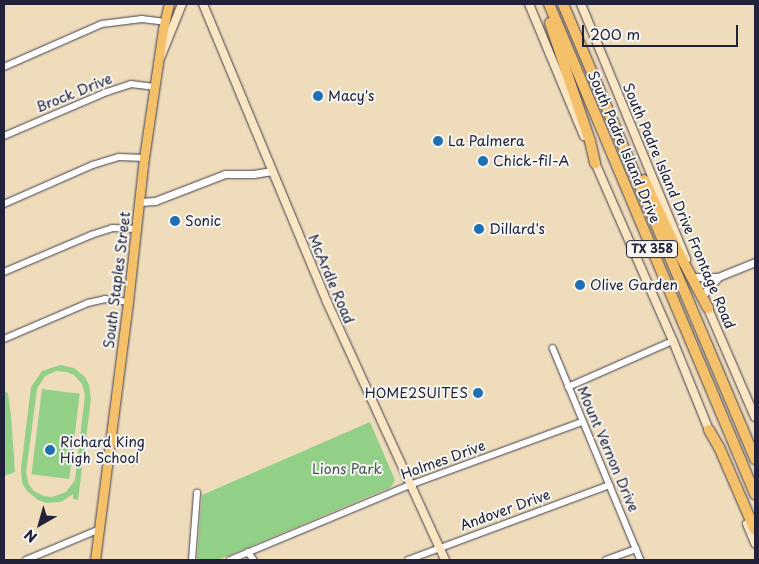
<!DOCTYPE html>
<style>
body{margin:0}
#map{position:relative;width:759px;height:564px;overflow:hidden;background:#efdcbb;font-family:"Playpen Sans",sans-serif}
div>[style]{position:absolute}
.green>*{inset:0;background:#91d086;transform-origin:0 0}
.roads{filter:drop-shadow(0 0 1px #413e4e) drop-shadow(0 0 1px #413e4e)}
.minor>*{height:5.5px;margin:-2.75px;padding:0 2.75px;transform-origin:2.75px;border-radius:2.75px;background:#fff}
.tertiary>*{height:7px;margin:-3.5px;padding:0 3.5px;transform-origin:3.5px;border-radius:3.5px;background:#fff}
.secondary>*{height:8px;margin:-4px;padding:0 4px;transform-origin:4px;border-radius:4px;background:#fbe6c3}
.primary>*{height:9px;margin:-4.5px;padding:0 4.5px;transform-origin:4.5px;border-radius:4.5px;background:#f4c16a}
.motorway>*{height:10px;margin:-5px;padding:0 5px;transform-origin:5px;border-radius:5px;background:#f4c16a}
.dots>*{width:14px;height:14px;translate:-50% -50%;box-sizing:border-box;border:2px solid #f6f6f2;border-radius:50%}
span{translate:-50% -50%;white-space:nowrap;text-align:center;line-height:1.15;-webkit-text-stroke:4px #f6f6f2;paint-order:stroke}
.shield-label span{padding:1px 4px;background:#f6f6f2;border:1px solid;border-radius:4px;-webkit-text-stroke-width:0}
.shield-label{font-size:12px;color:#22223b;font-weight:700}
.street-label{font-size:14px;color:#22223b}
.poi-label{font-size:14px;color:#22223b}
.left{translate:0 -50%;text-align:left}
.right{translate:-100% -50%;text-align:right}
.park-label{font-size:14px;color:#435652}
.frame{position:absolute;inset:0;border:5px solid #22223b;pointer-events:none}
.north{position:absolute;left:15px;top:499px;width:50px;height:50px;-webkit-text-stroke:4px #f6f6f2;paint-order:stroke;rotate:218deg;font-size:14px;font-weight:700;line-height:20px;text-align:center;color:#22223b}
.north::after{content:'';display:block;margin:auto;width:18px;height:22px;background:#22223b;clip-path:polygon(50% 0,100% 100%,50% 72%,0 100%)}
.scale{position:absolute;left:582px;top:25px;width:156px;height:22px;box-sizing:border-box;border:2px solid #22223b;border-top:0;padding-left:6px;font-size:15px;line-height:18px;white-space:nowrap;color:#22223b;-webkit-text-stroke:4px #f6f6f2;paint-order:stroke}
</style>
<div id="map">
<div class="green">
<i style="clip-path:polygon(evenodd,60px 365px,74px 368px,85px 377px,89px 385px,91px 399px,78px 500px,73px 499px,73px 494px,61px 502px,47px 503px,38px 500px,27px 491px,22px 483px,21px 469px,31px 387px,42px 371px,60px 365px,56px 371px,67px 372px,74px 375px,82px 384px,85px 395px,75px 480px,66px 492px,52px 497px,44px 496px,34px 491px,29px 485px,26px 473px,37px 389px,45px 376px,56px 371px)"></i>
<i style="left:42px;top:389px;width:38px;height:86px;rotate:7deg"></i>
<i style="clip-path:polygon(4px 391px,8px 393px,11px 416px,15px 472px,4px 476px)"></i>
<i style="clip-path:polygon(370px 422px,395px 480px,391px 487px,218px 560px,197px 559px,202px 495px)"></i>
</div>
<div class="roads">
<div class="minor">
<i style="left:4px;top:67px;width:107px;rotate:-23.7deg"></i>
<i style="left:102px;top:24px;width:40px;rotate:-7.1deg"></i>
<i style="left:142px;top:19px;width:23px;rotate:7deg"></i>
<i style="left:4px;top:136px;width:112px;rotate:-23.1deg"></i>
<i style="left:107px;top:92px;width:25px;rotate:-18deg"></i>
<i style="left:131px;top:84px;width:25px;rotate:7deg"></i>
<i style="left:4px;top:204px;width:97px;rotate:-23.7deg"></i>
<i style="left:93px;top:165px;width:27px;rotate:-17deg"></i>
<i style="left:119px;top:157px;width:25px;rotate:2deg"></i>
<i style="left:4px;top:272px;width:95px;rotate:-23deg"></i>
<i style="left:91px;top:235px;width:22px;rotate:-18deg"></i>
<i style="left:112px;top:228px;width:25px;rotate:2deg"></i>
<i style="left:4px;top:339px;width:91px;rotate:-23.2deg"></i>
<i style="left:88px;top:303px;width:17px;rotate:-13deg"></i>
<i style="left:105px;top:299px;width:23px;rotate:7deg"></i>
<i style="left:553px;top:348px;width:230px;rotate:67.5deg"></i>
<i style="left:568px;top:387px;width:115px;rotate:-23.7deg"></i>
<i style="left:248px;top:552px;width:10px;rotate:53deg"></i>
<i style="left:26px;top:560px;width:80px;rotate:-22.7deg"></i>
<i style="left:192px;top:560px;width:67px;rotate:-85.7deg"></i>
<i style="left:230px;top:560px;width:195px;rotate:-22.6deg"></i>
<i style="left:410px;top:485px;width:183px;rotate:-20.1deg"></i>
<i style="left:408px;top:560px;width:215px;rotate:-20.4deg"></i>
<i style="left:606px;top:560px;width:32px;rotate:-20deg"></i>
</div>
<div class="tertiary">
<i style="left:140px;top:202px;width:15px;rotate:-4deg"></i>
<i style="left:155px;top:201px;width:75px;rotate:-21.1deg"></i>
<i style="left:225px;top:174px;width:28px"></i>
<i style="left:253px;top:174px;width:18px;rotate:-9deg"></i>
<i style="left:694px;top:277px;width:24px"></i>
<i style="left:718px;top:277px;width:40px;rotate:-22deg"></i>
<i style="left:703px;top:295px;width:23px;rotate:-50deg"></i>
</div>
<div class="secondary">
<i style="left:203px;top:4px;width:323px;rotate:67.4deg"></i>
<i style="left:327px;top:302px;width:284px;rotate:65.4deg"></i>
<i style="left:529px;top:4px;width:143px;rotate:67.4deg"></i>
<i style="left:581px;top:4px;width:276px;rotate:67.6deg"></i>
<i style="left:161px;top:56px;width:56px;rotate:-68deg"></i>
<i style="left:593px;top:158px;width:200px;rotate:66.4deg"></i>
<i style="left:673px;top:341px;width:101px;rotate:68deg"></i>
<i style="left:706px;top:304px;width:123px;rotate:66.6deg"></i>
<i style="left:747px;top:524px;width:21px;rotate:67deg"></i>
</div>
<div class="primary">
<i style="left:95px;top:560px;width:260px;rotate:-82.7deg"></i>
<i style="left:128px;top:302px;width:145px;rotate:-83.7deg"></i>
<i style="left:144px;top:158px;width:130px;rotate:-81.6deg"></i>
<i style="left:163px;top:29px;width:26px;rotate:-77deg"></i>
</div>
<div class="motorway">
<i style="left:549px;top:4px;width:532px;rotate:67.2deg"></i>
<i style="left:563px;top:4px;width:494px;rotate:67.1deg"></i>
<i style="left:550px;top:23px;width:125px;rotate:71.3deg"></i>
<i style="left:590px;top:141px;width:23px;rotate:77deg"></i>
<i style="left:644px;top:180px;width:75px;rotate:64.8deg"></i>
<i style="left:676px;top:248px;width:68px;rotate:61.9deg"></i>
<i style="left:709px;top:430px;width:20px;rotate:60deg"></i>
<i style="left:719px;top:447px;width:90px;rotate:66.6deg"></i>
</div>
</div>
<div class="dots">
<i style="left:318px;top:96px;background:#1f6fb2"></i>
<i style="left:438px;top:141px;background:#1f6fb2"></i>
<i style="left:483px;top:161px;background:#1f6fb2"></i>
<i style="left:175px;top:221px;background:#1f6fb2"></i>
<i style="left:479px;top:229px;background:#1f6fb2"></i>
<i style="left:580px;top:285px;background:#1f6fb2"></i>
<i style="left:478px;top:393px;background:#1f6fb2"></i>
<i style="left:50px;top:450px;background:#1f6fb2"></i>
</div>
<div class="shield-label">
<span style="left:652px;top:249px">TX 358</span>
</div>
<div class="street-label">
<span style="left:74px;top:93px;rotate:-22deg">Brock Drive</span>
<span style="left:624px;top:147px;rotate:67deg">South Padre Island Drive</span>
<span style="left:679px;top:206px;rotate:67deg">South Padre Island Drive Frontage Road</span>
<span style="left:331px;top:279px;rotate:67deg">McArdle Road</span>
<span style="left:117px;top:280px;rotate:-83deg">South Staples Street</span>
<span style="left:608px;top:449px;rotate:67deg">Mount Vernon Drive</span>
<span style="left:443px;top:460px;rotate:-20deg">Holmes Drive</span>
<span style="left:505px;top:510px;rotate:-20deg">Andover Drive</span>
</div>
<div class="poi-label">
<span class="left" style="left:328px;top:96px">Macy's</span>
<span class="left" style="left:448px;top:141px">La Palmera</span>
<span class="left" style="left:493px;top:161px">Chick-fil-A</span>
<span class="left" style="left:185px;top:221px">Sonic</span>
<span class="left" style="left:489px;top:229px">Dillard's</span>
<span class="left" style="left:590px;top:285px">Olive Garden</span>
<span class="right" style="left:468px;top:393px">HOME2SUITES</span>
<span class="left" style="left:60px;top:450px">Richard King<br>High School</span>
</div>
<div class="park-label">
<span style="left:347px;top:469px">Lions Park</span>
</div>
<div class="frame"></div>
<div class="north">N</div>
<div class="scale">200 m</div>
</div>
